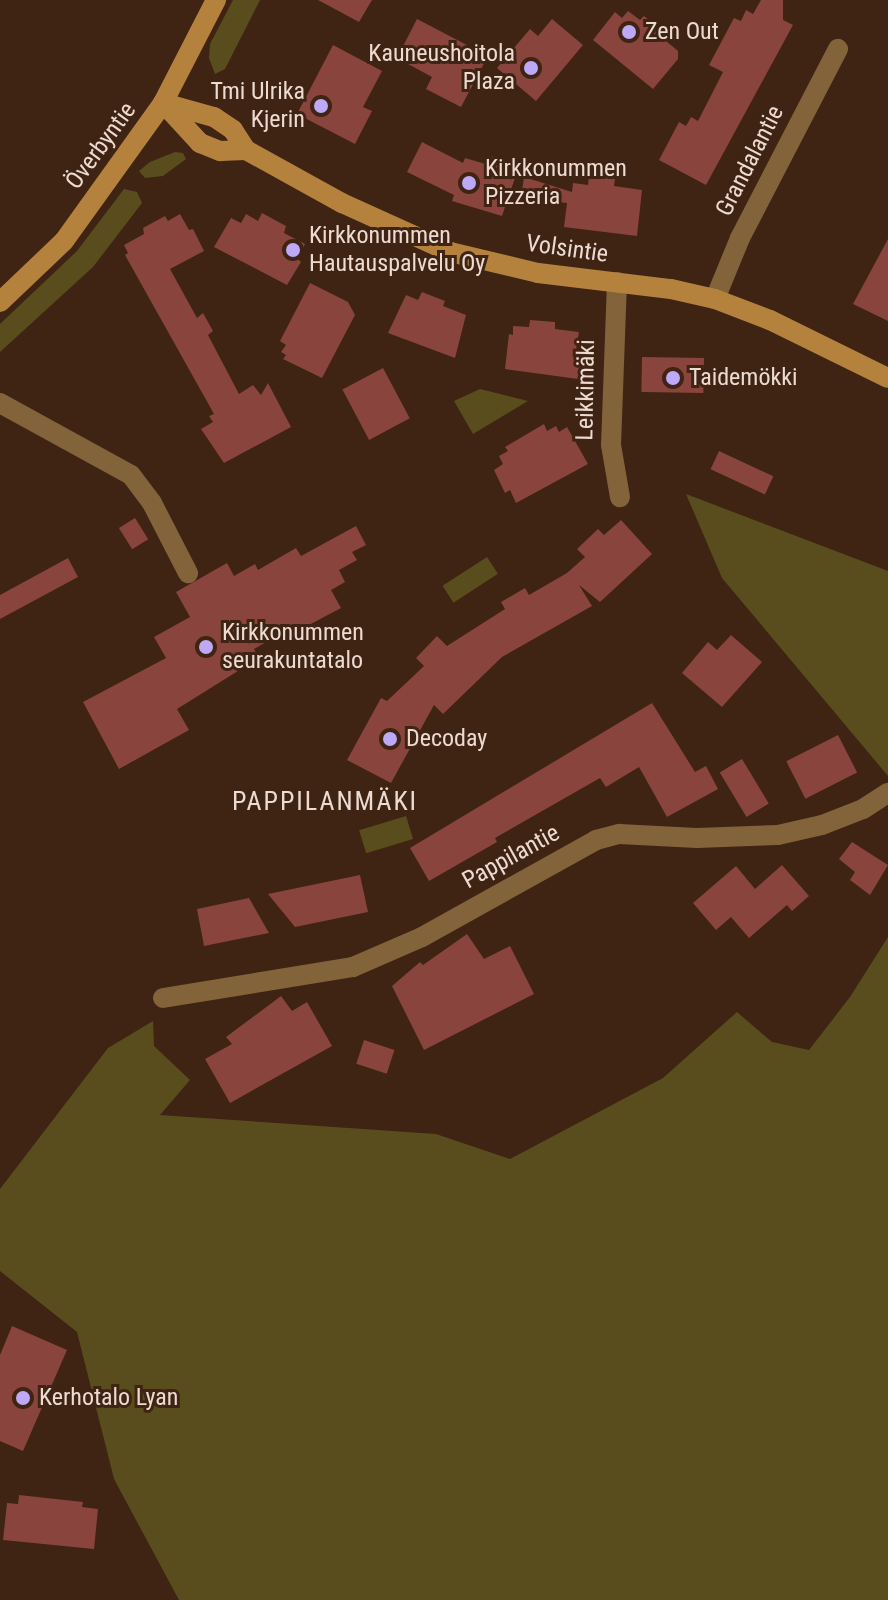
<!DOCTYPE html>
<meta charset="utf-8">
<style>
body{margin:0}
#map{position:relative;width:888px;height:1600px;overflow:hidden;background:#3f2313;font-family:"Roboto Condensed",sans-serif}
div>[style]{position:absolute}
.green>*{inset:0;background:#594d1d;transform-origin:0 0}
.building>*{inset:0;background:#89443d;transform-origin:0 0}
.street>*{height:20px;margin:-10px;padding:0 10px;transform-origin:10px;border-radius:10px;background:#82633a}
.secondary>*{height:20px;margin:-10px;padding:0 10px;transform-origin:10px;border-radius:10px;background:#b4823c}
.dots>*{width:22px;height:22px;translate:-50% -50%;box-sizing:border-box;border:4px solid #3f2313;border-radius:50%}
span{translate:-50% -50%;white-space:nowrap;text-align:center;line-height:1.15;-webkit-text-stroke:6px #3f2313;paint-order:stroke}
.poi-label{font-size:24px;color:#eddbd1}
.left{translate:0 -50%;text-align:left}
.right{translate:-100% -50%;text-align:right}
.street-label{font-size:24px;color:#eddbd1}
.neighbourhood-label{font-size:26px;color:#eddbd1;letter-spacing:2px}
</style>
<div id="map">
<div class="green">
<i style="clip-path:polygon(233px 0,260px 0,225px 69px,215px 74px,209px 58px,210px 44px)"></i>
<i style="clip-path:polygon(175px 152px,183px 153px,186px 159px,163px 176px,145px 178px,139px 171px,150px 162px)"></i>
<i style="clip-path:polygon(124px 189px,137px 192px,142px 203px,93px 267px,0 352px,0 324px,77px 251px)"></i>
<i style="clip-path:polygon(480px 389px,528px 401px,473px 434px,454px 401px)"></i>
<i style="clip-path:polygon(686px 494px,888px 571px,888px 776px,722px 578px)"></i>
<i style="left:487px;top:557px;width:20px;height:53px;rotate:57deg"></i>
<i style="left:406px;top:816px;width:24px;height:49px;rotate:73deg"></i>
<i style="clip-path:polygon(888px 937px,888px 1600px,179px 1600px,114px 1479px,77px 1332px,0 1271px,0 1189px,108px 1048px,153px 1021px,154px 1046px,190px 1080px,160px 1115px,436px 1134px,510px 1159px,663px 1078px,737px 1012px,772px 1042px,809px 1050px,850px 997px)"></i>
</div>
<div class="building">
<i style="clip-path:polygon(318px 0,372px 0,359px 22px)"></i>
<i style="clip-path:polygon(761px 0,783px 0,783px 20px,793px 25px,706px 185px,659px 160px,679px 122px,686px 126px,691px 117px,698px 121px,723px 72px,709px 65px,734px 18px,741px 21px,746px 10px,753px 14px)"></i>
<i style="clip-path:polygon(628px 11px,640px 20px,644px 16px,664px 32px,660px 36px,678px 51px,678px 59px,653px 89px,593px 40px,615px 12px,622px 18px)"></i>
<i style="clip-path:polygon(417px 19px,488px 56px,461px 107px,426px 89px,432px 77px,397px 58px)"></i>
<i style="clip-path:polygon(552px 19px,583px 45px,536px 101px,497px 68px,530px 29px,538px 36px)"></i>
<i style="clip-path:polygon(333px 45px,382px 71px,363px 107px,372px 111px,355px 144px,297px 114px)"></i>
<i style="clip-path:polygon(422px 142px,463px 163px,465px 158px,489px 165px,490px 156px,512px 162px,509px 173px,516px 175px,502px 216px,452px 201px,454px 195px,407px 172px)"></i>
<i style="clip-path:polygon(589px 176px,615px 179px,614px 186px,642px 190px,637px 236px,564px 227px,567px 203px,521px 198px,524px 177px,572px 192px,573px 183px,588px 185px)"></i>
<i style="clip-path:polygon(262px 213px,286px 226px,284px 233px,305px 244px,298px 259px,301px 262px,287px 285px,214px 247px,231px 218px,241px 223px,246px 214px,258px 221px)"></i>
<i style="clip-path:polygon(180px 214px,189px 230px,193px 229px,204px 251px,170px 269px,197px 318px,203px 313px,213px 331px,208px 335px,239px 394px,253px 385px,261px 395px,268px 383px,291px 427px,224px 463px,201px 429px,213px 422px,209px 416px,214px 414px,125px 255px,128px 253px,124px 245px,144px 234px,143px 228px,165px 216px,168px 221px)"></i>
<i style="clip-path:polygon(888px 239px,888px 321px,853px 304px)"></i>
<i style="clip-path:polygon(310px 283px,348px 302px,355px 315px,322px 378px,283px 359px,286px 355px,281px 352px,286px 345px,280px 341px)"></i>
<i style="clip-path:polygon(422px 292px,445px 301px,443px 306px,466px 315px,455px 358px,388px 333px,406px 295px,418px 300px)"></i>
<i style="clip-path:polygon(530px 320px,555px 322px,555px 329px,579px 332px,576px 350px,582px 353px,578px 379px,505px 369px,509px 334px,513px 335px,513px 326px,529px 327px)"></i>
<i style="left:642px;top:357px;width:62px;height:35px;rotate:1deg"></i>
<i style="left:383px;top:368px;width:57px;height:46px;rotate:62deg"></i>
<i style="clip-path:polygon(544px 424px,547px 431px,556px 426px,559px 432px,567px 427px,588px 464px,516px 503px,510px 490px,505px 493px,494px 470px,503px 464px,499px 456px,508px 451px,505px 447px)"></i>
<i style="left:719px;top:451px;width:60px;height:20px;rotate:25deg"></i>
<i style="left:135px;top:518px;width:25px;height:19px;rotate:58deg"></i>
<i style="clip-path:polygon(621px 520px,652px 554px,600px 602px,579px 585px,592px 606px,502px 657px,443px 714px,434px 705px,391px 783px,347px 760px,381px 698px,387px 701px,424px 666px,416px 658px,437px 636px,447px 646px,505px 609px,501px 602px,525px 588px,529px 595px,567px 573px,585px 557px,577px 549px,598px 529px,604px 535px)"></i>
<i style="clip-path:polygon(356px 526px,366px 545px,352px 552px,357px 560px,339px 570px,345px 582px,331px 590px,341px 608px,292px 634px,289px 629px,254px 649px,259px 658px,177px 709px,189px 730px,119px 769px,83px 702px,166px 658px,154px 637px,190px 617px,176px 592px,227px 563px,234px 576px,255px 564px,258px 570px,296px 548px,301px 556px)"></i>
<i style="clip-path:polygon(68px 558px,78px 577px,0 619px,0 595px)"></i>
<i style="clip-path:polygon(731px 635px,762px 662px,722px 707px,682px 673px,708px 642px,717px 650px)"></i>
<i style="clip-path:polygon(652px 703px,695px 772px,706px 766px,718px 789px,667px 817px,639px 767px,606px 787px,600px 778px,495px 838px,497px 842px,429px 881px,410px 848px)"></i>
<i style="left:838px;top:735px;width:42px;height:58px;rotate:63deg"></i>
<i style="left:742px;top:759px;width:52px;height:26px;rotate:59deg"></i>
<i style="clip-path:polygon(852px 842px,888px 865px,870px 895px,850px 880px,855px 872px,839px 859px)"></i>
<i style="clip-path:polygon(782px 865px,809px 896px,792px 911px,787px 905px,749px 938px,731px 917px,716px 930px,693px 903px,736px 866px,755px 889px)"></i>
<i style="clip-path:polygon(360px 875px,368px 912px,295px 927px,268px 894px)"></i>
<i style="clip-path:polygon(249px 898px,269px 933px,204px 946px,197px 909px)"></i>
<i style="clip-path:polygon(467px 934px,484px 959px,510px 946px,534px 994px,424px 1050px,392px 986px,420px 962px,423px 965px)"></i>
<i style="clip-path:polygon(281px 996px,292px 1011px,307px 1002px,332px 1046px,230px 1103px,205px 1059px,232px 1044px,226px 1037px)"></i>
<i style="left:364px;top:1040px;width:32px;height:25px;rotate:18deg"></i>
<i style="clip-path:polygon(12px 1326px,67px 1350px,23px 1451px,0 1441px,0 1355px)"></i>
<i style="clip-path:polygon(19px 1495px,83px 1502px,82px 1507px,98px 1509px,94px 1549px,3px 1540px,7px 1503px,18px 1504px)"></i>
</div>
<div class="street">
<i style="left:617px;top:282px;width:163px;rotate:92.1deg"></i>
<i style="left:611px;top:445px;width:53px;rotate:80.2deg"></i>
<i style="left:715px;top:299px;width:66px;rotate:-67.7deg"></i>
<i style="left:740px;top:238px;width:213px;rotate:-62.6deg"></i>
<i style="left:0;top:403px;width:149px;rotate:28.8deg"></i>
<i style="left:131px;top:475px;width:35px;rotate:53deg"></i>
<i style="left:152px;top:503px;width:79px;rotate:62.8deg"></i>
<i style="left:163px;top:998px;width:193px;rotate:-9.3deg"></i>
<i style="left:353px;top:967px;width:75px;rotate:-23.5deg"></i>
<i style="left:422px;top:937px;width:199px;rotate:-29.1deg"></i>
<i style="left:596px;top:840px;width:24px;rotate:-15deg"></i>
<i style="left:619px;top:834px;width:78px;rotate:2.9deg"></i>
<i style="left:697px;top:838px;width:81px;rotate:-2.1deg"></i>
<i style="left:778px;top:835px;width:45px;rotate:-12.8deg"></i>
<i style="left:822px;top:825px;width:44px;rotate:-21.3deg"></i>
<i style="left:863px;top:809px;width:30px;rotate:-33deg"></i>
</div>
<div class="secondary">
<i style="left:163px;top:103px;width:53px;rotate:15.4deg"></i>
<i style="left:214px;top:117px;width:23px;rotate:34deg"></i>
<i style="left:233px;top:130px;width:24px;rotate:57deg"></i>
<i style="left:246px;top:150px;width:110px;rotate:28.9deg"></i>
<i style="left:342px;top:203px;width:119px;rotate:24.4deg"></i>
<i style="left:450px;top:252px;width:90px;rotate:13.4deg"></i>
<i style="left:538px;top:273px;width:134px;rotate:6.9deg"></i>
<i style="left:671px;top:289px;width:45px;rotate:12.8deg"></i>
<i style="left:715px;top:299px;width:59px;rotate:20.9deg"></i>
<i style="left:770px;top:320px;width:131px;rotate:26.2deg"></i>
<i style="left:165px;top:105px;width:52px;rotate:47.4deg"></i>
<i style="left:200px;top:143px;width:22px;rotate:22deg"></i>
<i style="left:220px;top:151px;width:26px;rotate:-2deg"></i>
<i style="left:0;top:302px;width:88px;rotate:-43.6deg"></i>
<i style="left:64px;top:241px;width:170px;rotate:-54.3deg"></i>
<i style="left:163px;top:103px;width:116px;rotate:-62.8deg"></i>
</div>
<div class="dots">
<i style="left:629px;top:32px;background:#bda9f5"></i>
<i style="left:531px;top:68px;background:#bda9f5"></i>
<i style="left:321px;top:106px;background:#bda9f5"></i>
<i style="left:469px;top:183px;background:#bda9f5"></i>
<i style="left:293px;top:250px;background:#bda9f5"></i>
<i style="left:673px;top:378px;background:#bda9f5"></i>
<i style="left:206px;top:647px;background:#bda9f5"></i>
<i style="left:390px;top:739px;background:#bda9f5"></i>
<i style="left:23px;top:1398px;background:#bda9f5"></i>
</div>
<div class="poi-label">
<span class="left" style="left:645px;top:32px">Zen Out</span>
<span class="right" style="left:515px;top:68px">Kauneushoitola<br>Plaza</span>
<span class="right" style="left:305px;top:106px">Tmi Ulrika<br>Kjerin</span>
<span class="left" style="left:485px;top:183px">Kirkkonummen<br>Pizzeria</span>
<span class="left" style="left:309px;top:250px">Kirkkonummen<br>Hautauspalvelu Oy</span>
<span class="left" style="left:689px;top:378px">Taidemökki</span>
<span class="left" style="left:222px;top:647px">Kirkkonummen<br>seurakuntatalo</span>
<span class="left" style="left:406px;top:739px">Decoday</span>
<span class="left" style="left:39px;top:1398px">Kerhotalo Lyan</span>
</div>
<div class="street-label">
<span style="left:101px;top:146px;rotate:-54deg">Överbyntie</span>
<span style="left:750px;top:161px;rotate:-63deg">Grandalantie</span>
<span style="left:567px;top:249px;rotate:8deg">Volsintie</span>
<span style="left:586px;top:390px;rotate:-89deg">Leikkimäki</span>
<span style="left:511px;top:857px;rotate:-29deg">Pappilantie</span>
</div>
<div class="neighbourhood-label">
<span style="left:325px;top:802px">PAPPILANMÄKI</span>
</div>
</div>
